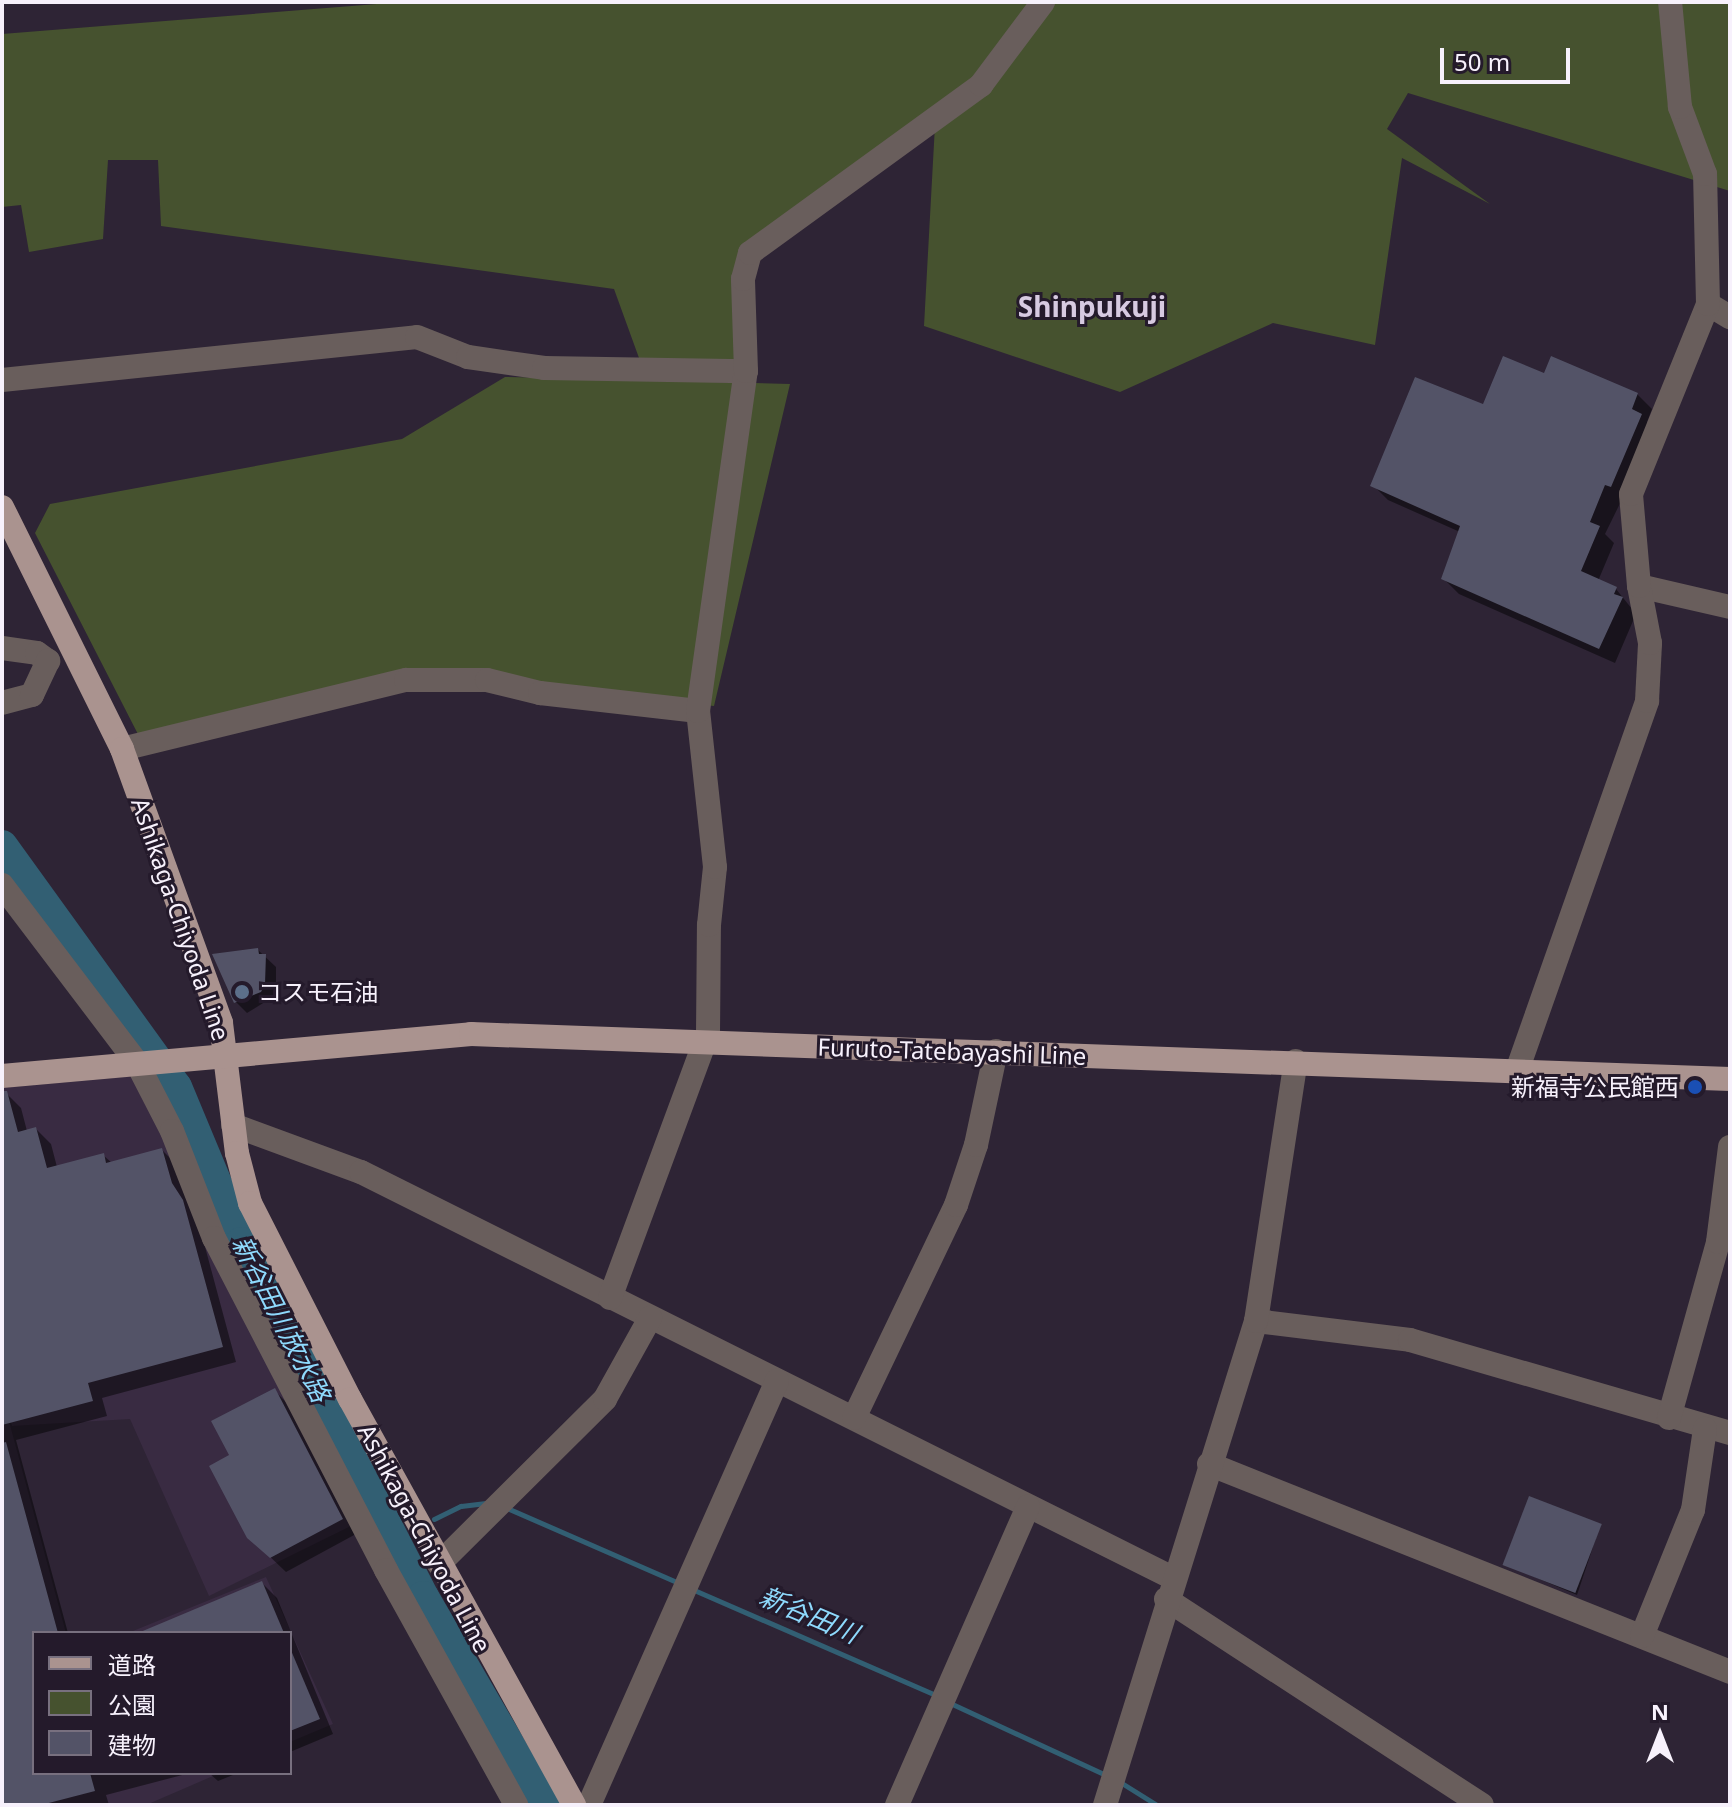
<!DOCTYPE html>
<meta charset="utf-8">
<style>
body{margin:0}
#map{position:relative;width:1732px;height:1807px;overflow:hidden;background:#2e2435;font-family:"Noto Sans","Noto Sans JP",sans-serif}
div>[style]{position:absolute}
.built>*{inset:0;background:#392b42}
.green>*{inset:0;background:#46522f}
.shadow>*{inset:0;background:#0007}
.stream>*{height:5px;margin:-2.5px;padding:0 2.5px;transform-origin:2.5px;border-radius:2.5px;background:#325f73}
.river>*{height:32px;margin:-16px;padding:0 16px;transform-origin:16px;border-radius:16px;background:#325f73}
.building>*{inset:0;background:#535367;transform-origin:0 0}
.minor>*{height:24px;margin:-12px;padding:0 12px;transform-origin:12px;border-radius:12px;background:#695e5c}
.major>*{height:24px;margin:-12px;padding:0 12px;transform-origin:12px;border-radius:12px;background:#aa938f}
.dots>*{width:22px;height:22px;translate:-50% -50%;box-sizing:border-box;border:4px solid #241a2b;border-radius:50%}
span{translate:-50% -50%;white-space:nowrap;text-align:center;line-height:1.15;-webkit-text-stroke:6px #241a2b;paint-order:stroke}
.street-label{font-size:24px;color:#f7f1fc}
.poi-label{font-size:24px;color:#f7f1fc}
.left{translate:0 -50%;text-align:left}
.right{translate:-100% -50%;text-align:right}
.water-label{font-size:26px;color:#8ed9fc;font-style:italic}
.quarter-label{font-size:28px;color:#d7cae1;font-weight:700}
.frame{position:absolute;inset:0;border:4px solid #f7f1fc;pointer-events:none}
.legend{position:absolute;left:32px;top:1631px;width:260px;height:144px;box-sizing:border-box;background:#241a2b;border:2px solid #78707f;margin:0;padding:10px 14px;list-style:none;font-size:24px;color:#f7f1fc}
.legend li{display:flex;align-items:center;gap:16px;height:40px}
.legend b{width:40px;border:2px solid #78707f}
.north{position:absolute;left:1620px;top:1695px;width:80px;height:80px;-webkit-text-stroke:6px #241a2b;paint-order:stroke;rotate:0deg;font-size:22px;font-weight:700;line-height:32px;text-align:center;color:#f7f1fc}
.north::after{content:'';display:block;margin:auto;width:28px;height:36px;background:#f7f1fc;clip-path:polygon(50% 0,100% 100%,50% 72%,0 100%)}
.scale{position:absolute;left:1440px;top:48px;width:130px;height:36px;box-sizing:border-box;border:4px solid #f7f1fc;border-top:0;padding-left:10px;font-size:24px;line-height:28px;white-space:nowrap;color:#f7f1fc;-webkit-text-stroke:6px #241a2b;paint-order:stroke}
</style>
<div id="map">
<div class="built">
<i style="clip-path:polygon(137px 1076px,353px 1525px,209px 1596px,130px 1419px,12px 1426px,2px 1390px,2px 1088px)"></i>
<i style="clip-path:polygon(2px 1395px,66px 1633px,34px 1633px,34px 1773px,220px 1773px,146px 1805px,2px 1805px)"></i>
<i style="clip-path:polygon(266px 1577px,333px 1724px,290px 1742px,290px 1633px,128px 1633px)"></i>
</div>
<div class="green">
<i style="clip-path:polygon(402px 2px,1730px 2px,1730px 191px,1408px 93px,1387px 129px,1490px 204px,1402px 158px,1375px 345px,1273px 323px,1120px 392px,924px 326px,935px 125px,751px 253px,746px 371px,643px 369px,614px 289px,161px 226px,158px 160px,108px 160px,103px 239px,29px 252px,21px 205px,2px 207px,2px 34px)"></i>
<i style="clip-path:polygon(505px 377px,790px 384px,714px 706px,504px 684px,389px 684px,143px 744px,35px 533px,50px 504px,402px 439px)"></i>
</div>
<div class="shadow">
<i style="clip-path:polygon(1545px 376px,1637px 394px,1652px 409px,1647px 422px,1656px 430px,1605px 534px,1614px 543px,1598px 581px,1616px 589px,1636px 614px,1615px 663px,1459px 594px,1444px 579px,1460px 532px,1388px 500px,1373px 485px,1484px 407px)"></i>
<i style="clip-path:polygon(258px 950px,276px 967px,276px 995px,247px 1013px,236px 1002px)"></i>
<i style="clip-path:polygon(6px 1093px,21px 1108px,27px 1131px,36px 1129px,51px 1144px,57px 1167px,103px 1155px,112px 1163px,162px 1150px,177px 1165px,197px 1217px,236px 1362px,102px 1398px,107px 1416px,16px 1440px,68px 1633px,34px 1633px,34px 1773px,190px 1773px,106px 1795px,109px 1805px,2px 1805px)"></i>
<i style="clip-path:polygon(274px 1390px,289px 1405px,356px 1534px,286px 1572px,265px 1552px,232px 1456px)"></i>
<i style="clip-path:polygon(1600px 1526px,1577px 1595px,1504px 1564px)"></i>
<i style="clip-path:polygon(262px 1583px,277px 1598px,333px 1734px,290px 1752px,290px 1633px,147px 1633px)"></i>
<i style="clip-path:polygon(209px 1773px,238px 1773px,218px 1781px)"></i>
</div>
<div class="stream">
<i style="left:507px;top:1508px;width:190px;rotate:23.6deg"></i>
<i style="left:434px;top:1519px;width:30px;rotate:-26deg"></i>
<i style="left:461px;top:1506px;width:25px;rotate:-7deg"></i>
<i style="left:694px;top:1590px;width:266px;rotate:23.5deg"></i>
<i style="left:950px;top:1703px;width:174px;rotate:24.8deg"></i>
<i style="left:1120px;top:1782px;width:44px;rotate:31.9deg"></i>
</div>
<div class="river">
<i style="left:2px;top:846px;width:297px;rotate:54.2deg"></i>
<i style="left:176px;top:1087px;width:169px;rotate:67.4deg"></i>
<i style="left:241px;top:1243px;width:398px;rotate:62.8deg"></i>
<i style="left:423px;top:1597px;width:241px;rotate:59.8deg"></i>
</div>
<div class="building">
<i style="clip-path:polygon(1503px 356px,1544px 373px,1551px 356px,1638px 393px,1632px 409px,1642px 414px,1611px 487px,1605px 485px,1590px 522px,1600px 526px,1581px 571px,1617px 587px,1614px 594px,1623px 597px,1599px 649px,1441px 579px,1460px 526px,1370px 486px,1415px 377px,1483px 404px)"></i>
<i style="clip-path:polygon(258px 948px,259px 954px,266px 954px,265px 984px,261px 992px,234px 1003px,212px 954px)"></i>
<i style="clip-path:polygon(2px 1091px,7px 1091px,18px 1132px,36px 1127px,47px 1168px,104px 1153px,106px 1163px,162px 1148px,172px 1183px,183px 1200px,223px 1347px,88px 1383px,93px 1401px,2px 1425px)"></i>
<i style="clip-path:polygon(275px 1388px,343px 1519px,270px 1558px,247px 1538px,209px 1466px,229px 1455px,211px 1421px)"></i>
<i style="clip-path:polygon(6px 1442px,58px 1633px,34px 1633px,34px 1773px,90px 1773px,95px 1791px,41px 1805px,2px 1805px,2px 1443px)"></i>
<i style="left:1529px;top:1496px;width:78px;height:74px;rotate:21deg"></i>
<i style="clip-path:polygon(262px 1581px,284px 1633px,138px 1633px)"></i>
<i style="clip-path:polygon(290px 1648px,320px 1719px,290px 1731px)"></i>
</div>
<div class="minor">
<i style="left:1708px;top:304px;width:26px;rotate:31deg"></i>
<i style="left:2px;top:380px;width:417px;rotate:-5.9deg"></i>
<i style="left:417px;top:337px;width:55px;rotate:21.4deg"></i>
<i style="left:468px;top:357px;width:77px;rotate:8.2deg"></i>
<i style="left:544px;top:368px;width:202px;rotate:0.9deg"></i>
<i style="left:1639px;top:586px;width:93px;rotate:13deg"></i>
<i style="left:2px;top:648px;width:35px;rotate:8deg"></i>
<i style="left:37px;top:653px;width:14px;rotate:36deg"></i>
<i style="left:2px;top:703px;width:31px;rotate:-15deg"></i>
<i style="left:32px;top:695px;width:38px;rotate:-65deg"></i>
<i style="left:122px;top:749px;width:292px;rotate:-13.7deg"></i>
<i style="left:406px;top:680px;width:81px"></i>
<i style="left:487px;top:680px;width:55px;rotate:13.8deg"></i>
<i style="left:540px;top:693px;width:159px;rotate:6.5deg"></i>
<i style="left:2px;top:885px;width:223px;rotate:52.8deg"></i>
<i style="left:137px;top:1063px;width:76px;rotate:62.8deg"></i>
<i style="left:172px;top:1131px;width:115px;rotate:68.6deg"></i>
<i style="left:214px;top:1238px;width:374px;rotate:62.6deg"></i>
<i style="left:386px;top:1570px;width:269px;rotate:61deg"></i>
<i style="left:1518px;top:1068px;width:389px;rotate:-70.6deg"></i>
<i style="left:1647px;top:701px;width:58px;rotate:-87deg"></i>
<i style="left:1650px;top:643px;width:58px;rotate:-100.9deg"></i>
<i style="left:1639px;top:586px;width:92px;rotate:-95deg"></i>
<i style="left:1631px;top:494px;width:205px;rotate:-67.9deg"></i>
<i style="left:1708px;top:304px;width:130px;rotate:-91.3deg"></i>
<i style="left:1705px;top:174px;width:72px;rotate:-110.5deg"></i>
<i style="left:1680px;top:107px;width:105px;rotate:-95.4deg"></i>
<i style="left:233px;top:1125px;width:136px;rotate:20.2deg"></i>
<i style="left:361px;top:1172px;width:908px;rotate:26.57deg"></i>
<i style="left:610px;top:1298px;width:283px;rotate:-69.7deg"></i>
<i style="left:708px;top:1033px;width:108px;rotate:-89.5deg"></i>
<i style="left:709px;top:925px;width:58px;rotate:-84.1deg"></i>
<i style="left:715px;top:867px;width:157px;rotate:-96.2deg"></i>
<i style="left:698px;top:711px;width:343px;rotate:-82deg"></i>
<i style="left:746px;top:371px;width:92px;rotate:-91.9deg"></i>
<i style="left:743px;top:279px;width:27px;rotate:-75deg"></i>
<i style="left:750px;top:253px;width:286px;rotate:-36deg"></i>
<i style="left:981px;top:85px;width:104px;rotate:-53.2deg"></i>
<i style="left:1256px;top:1321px;width:155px;rotate:7deg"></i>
<i style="left:1410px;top:1340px;width:333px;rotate:16.2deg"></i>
<i style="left:854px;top:1418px;width:236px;rotate:-64.4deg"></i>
<i style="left:956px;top:1205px;width:63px;rotate:-71.6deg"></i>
<i style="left:976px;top:1145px;width:96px;rotate:-78deg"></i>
<i style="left:1669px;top:1418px;width:183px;rotate:-74.4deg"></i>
<i style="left:1718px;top:1242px;width:96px;rotate:-82.8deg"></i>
<i style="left:1209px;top:1464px;width:561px;rotate:21.76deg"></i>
<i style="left:439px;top:1564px;width:234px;rotate:-44.8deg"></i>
<i style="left:605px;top:1399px;width:93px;rotate:-60.9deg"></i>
<i style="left:1166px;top:1599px;width:377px;rotate:33.1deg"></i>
<i style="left:1642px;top:1636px;width:136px;rotate:-68deg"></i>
<i style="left:1693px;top:1510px;width:82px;rotate:-81.6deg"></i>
<i style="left:589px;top:1805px;width:464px;rotate:-66.1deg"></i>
<i style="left:897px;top:1805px;width:326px;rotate:-66.3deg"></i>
<i style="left:1105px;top:1805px;width:507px;rotate:-72.67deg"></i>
<i style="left:1256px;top:1321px;width:263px;rotate:-81.3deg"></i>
</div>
<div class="major">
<i style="left:2px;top:507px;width:270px;rotate:63.6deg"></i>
<i style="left:122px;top:749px;width:291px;rotate:70.1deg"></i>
<i style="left:221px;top:1023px;width:131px;rotate:83deg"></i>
<i style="left:237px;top:1153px;width:52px;rotate:75.4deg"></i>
<i style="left:250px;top:1203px;width:220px;rotate:63deg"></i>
<i style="left:350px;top:1399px;width:464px;rotate:61.1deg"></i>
<i style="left:2px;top:1076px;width:471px;rotate:-5.1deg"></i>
<i style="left:471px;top:1034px;width:1260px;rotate:2.05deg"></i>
</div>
<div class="dots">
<i style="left:242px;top:992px;background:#5c6f8a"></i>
<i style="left:1695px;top:1087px;background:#1a4fb4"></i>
</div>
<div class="street-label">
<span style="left:181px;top:919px;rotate:71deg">Ashikaga-Chiyoda Line</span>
<span style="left:952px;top:1051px;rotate:2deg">Furuto-Tatebayashi Line</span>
<span style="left:425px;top:1538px;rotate:62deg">Ashikaga-Chiyoda Line</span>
</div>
<div class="poi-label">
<span class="left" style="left:258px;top:992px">コスモ石油</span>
<span class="right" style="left:1679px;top:1087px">新福寺公民館西</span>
</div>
<div class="water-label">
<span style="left:281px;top:1319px;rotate:63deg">新谷田川放水路</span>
<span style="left:809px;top:1615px;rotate:23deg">新谷田川</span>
</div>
<div class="quarter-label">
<span style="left:1092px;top:306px">Shinpukuji</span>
</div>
<div class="frame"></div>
<ul class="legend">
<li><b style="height:10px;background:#aa938f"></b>道路</li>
<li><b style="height:22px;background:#46522f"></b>公園</li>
<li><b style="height:22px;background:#535367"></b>建物</li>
</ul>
<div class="north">N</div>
<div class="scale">50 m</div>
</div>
